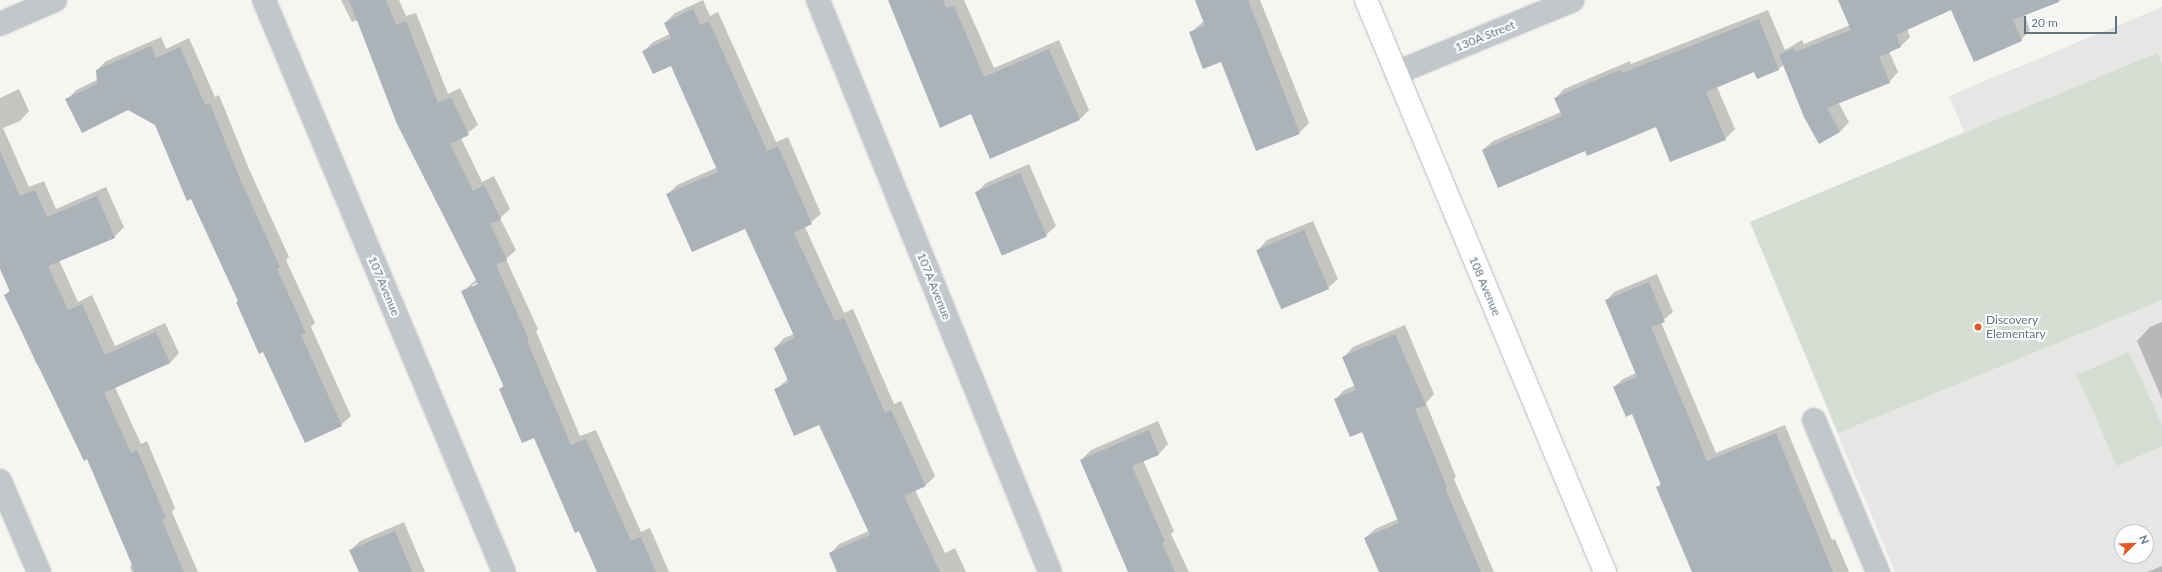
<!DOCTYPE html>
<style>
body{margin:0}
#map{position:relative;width:2162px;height:572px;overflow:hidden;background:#f5f6f2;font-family:Lato,sans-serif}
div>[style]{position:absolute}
.built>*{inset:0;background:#e6e7e5}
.green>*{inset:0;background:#d6ddd3}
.shadow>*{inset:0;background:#0003}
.building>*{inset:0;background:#abb2b8;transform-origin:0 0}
.roads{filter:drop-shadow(0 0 1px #b6babe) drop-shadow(0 0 1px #b6babe)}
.minor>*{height:22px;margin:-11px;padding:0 11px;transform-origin:11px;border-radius:11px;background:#c3c7ca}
.major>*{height:22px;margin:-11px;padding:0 11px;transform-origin:11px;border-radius:11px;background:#fff}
.dots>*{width:11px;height:11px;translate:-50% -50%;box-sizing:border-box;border:2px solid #fff;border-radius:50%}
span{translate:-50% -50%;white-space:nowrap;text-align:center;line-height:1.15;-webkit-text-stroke:4px #fff;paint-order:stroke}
.street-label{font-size:12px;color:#647484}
.poi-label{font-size:12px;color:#647484}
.left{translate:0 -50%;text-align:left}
.north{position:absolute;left:2114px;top:524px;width:40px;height:40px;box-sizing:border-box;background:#fff;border:1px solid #c1c7ce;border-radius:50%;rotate:67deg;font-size:11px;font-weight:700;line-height:16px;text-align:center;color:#647484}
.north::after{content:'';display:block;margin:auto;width:14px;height:18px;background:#e65721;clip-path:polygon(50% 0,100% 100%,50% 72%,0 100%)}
.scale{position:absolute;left:2024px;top:16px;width:93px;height:18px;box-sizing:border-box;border:2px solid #647484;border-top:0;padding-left:5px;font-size:12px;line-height:14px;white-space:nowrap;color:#647484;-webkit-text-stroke:3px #fff;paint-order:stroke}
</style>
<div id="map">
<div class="built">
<i style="clip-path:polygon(evenodd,2162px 7px,2162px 572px,1895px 572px,1750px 222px,1964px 132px,1949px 96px,2162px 7px,2122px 532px,2146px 532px,2146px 556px,2122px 556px,2122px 532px)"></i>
</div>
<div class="green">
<i style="clip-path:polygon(2157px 53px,2162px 63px,2162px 300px,1838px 433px,1750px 222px)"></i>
<i style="clip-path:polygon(2129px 352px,2162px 425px,2162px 446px,2117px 466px,2077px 375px)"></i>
</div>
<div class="shadow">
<i style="clip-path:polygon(evenodd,341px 0,399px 0,406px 16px,416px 13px,448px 94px,460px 88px,478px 125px,461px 138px,482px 182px,494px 176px,510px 209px,500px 218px,516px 250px,506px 259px,538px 329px,536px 331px,580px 436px,596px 430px,641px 532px,650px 528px,669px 572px,598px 572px,534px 437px,500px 389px,504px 385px,462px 292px,477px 279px,358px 20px,352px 22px,341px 0,482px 281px,483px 282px,472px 287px,472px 285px,482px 281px)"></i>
<i style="clip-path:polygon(703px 0,710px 16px,718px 12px,776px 142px,788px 137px,821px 214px,805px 227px,844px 313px,853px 309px,894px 404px,901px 401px,935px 476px,926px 485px,915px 490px,945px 553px,955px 548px,966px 572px,838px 572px,830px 554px,839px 544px,869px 531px,820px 424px,775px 390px,788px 379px,775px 348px,784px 338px,794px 334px,745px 227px,668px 194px,677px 185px,718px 167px,672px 65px,644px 51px,653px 42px,670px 34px,665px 23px,675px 13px)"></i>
<i style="clip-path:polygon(895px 0,964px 0,994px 68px,1059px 40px,1089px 110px,1080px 119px,972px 113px)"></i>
<i style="clip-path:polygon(1196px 0,1260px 0,1309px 123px,1299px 133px,1190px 33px,1204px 21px)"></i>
<i style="clip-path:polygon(1846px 0,2061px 0,2024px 14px,2030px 30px,2021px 40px,1952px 9px,1907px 29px,1910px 37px,1901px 46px,1889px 51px,1898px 72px,1889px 82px,1838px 102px,1849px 122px,1840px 132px,1819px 142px,1784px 64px,1779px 69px,1758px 78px,1755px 71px,1717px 87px,1735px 129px,1725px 139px,1656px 126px,1585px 149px,1483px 150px,1493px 141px,1561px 112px,1555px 99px,1564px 89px,1630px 61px,1631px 64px,1768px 10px,1785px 50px,1802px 40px,1804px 44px,1850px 25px)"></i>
<i style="clip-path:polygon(161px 37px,166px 49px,189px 38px,215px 97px,219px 95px,249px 169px,289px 257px,286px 260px,315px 323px,311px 327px,351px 416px,341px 425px,239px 301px,156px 124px,128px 109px,67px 100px,76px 90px,97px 80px,97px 70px,106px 61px)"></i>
<i style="clip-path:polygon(19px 89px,29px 111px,20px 121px,3px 128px,29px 187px,44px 181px,56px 209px,106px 187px,124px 227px,114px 237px,59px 260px,78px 302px,92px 295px,115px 346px,165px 323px,179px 353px,170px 363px,115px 387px,141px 444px,147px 441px,175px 508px,172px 512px,198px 572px,132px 572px,130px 567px,133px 563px,88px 458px,40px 364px,37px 365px,5px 295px,10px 290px,0 267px,0 98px)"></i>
<i style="clip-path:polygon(1029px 164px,1056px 226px,1046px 235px,976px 193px,986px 183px)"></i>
<i style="clip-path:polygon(1313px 221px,1338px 279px,1328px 288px,1258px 250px,1267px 240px)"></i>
<i style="clip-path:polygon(1657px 274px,1673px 312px,1661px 322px,1716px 453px,1785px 425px,1832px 540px,1835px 539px,1849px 572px,1694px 572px,1657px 487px,1662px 483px,1633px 413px,1614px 387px,1623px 379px,1636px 373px,1606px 301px,1614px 292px)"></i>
<i style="clip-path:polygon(2162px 322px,2162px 399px,2137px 341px,2150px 327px)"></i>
<i style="clip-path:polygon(1405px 325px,1434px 394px,1426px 403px,1456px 477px,1454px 479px,1494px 572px,1380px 572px,1365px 538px,1375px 529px,1398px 519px,1362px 431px,1335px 400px,1344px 390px,1356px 385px,1344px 357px,1353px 347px)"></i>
<i style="clip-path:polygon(1158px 421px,1168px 444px,1159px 454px,1143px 460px,1174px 531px,1171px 534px,1189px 572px,1129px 572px,1081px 460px,1091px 450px)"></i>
<i style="clip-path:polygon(404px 522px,425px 572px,360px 572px,351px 550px,360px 541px)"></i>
<i style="clip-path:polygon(2162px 566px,2162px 572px,2147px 572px)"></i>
</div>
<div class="building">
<i style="clip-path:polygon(349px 0,386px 0,396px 25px,406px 21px,438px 103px,451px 97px,469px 135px,450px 144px,473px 191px,484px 185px,501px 219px,490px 224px,507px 260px,496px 265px,529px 340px,527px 341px,571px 445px,586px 439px,631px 541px,641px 537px,656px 572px,597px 572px,579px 531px,575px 533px,534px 438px,522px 443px,499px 389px,504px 387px,461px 291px,478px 284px,397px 124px)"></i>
<i style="clip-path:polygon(888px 0,943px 0,946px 8px,954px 6px,984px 77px,1049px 49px,1080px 120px,990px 159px,971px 114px,940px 128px)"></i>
<i style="clip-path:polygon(1195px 0,1248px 0,1300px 134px,1256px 151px,1221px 62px,1203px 69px,1189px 32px,1205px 26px)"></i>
<i style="clip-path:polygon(1838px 0,2059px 0,2059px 2px,2013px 20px,2022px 41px,1974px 62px,1951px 10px,1896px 35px,1901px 47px,1879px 57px,1890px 83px,1827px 108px,1840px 132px,1819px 144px,1804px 117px,1779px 55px,1793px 48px,1795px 52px,1851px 30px)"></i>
<i style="clip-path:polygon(693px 9px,700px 25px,709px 21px,767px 151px,778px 146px,812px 224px,794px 233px,835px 321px,844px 318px,885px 413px,891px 410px,926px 486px,904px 496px,940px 572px,837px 572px,829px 553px,870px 535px,819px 425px,794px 436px,774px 389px,789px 383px,774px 348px,795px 338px,745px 229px,692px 252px,666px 194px,718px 172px,671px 66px,653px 74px,642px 51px,671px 38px,664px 23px)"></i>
<i style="clip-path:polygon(1759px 19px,1779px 70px,1757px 79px,1754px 72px,1706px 92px,1726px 140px,1670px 162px,1656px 127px,1587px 156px,1585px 151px,1498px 188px,1482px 150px,1562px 116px,1554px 98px,1620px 70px,1622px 73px)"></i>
<i style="clip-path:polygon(151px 46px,156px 58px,180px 47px,205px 105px,210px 104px,240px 179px,280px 267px,277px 269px,306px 333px,301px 335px,342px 426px,305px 443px,263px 352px,259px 354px,236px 302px,238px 301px,191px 199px,187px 201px,155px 125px,128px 110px,82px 133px,65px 99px,97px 84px,96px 70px)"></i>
<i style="clip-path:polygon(0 151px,20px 196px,35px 190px,47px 217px,97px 196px,115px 238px,48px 266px,68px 310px,82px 304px,105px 355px,156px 332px,170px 363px,104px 393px,131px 453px,137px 450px,166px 518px,162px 520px,184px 572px,135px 572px,87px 459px,84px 461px,4px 295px,10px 292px,0 269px)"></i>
<i style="left:1020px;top:173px;width:69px;height:49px;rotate:67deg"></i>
<i style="left:1304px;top:230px;width:64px;height:52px;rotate:67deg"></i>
<i style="clip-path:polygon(1649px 282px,1665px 322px,1651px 327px,1707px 461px,1776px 433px,1833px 572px,1692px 572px,1656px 487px,1661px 485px,1632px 414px,1626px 417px,1613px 387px,1637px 377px,1605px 300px)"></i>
<i style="clip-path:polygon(1395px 334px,1426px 405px,1415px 409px,1447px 487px,1445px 488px,1481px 572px,1379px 572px,1364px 538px,1399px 523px,1362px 432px,1350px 437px,1334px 399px,1356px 390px,1342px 357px)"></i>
<i style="clip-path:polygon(1149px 430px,1159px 455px,1132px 466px,1165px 542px,1162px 543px,1175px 572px,1128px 572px,1080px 460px)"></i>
<i style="clip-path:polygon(395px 531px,412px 572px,359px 572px,349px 550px)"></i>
</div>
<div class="roads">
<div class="minor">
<i style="left:264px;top:0;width:620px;rotate:67.24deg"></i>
<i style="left:818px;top:0;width:617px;rotate:67.92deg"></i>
<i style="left:0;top:24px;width:60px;rotate:-23.6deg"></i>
<i style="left:1396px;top:73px;width:191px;rotate:-22.4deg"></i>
<i style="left:1814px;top:420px;width:165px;rotate:67.2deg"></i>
<i style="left:0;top:481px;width:99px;rotate:66.8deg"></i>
</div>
<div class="major">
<i style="left:1366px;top:0;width:620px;rotate:67.32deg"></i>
</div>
</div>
<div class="dots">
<i style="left:1978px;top:327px;background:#e65721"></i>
</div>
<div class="street-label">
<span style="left:1485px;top:36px;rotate:-22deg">130A Street</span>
<span style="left:384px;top:286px;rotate:67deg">107 Avenue</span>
<span style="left:934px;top:286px;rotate:68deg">107A Avenue</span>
<span style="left:1485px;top:286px;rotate:67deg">108 Avenue</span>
</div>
<div class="poi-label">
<span class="left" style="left:1986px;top:327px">Discovery<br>Elementary</span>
</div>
<div class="north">N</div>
<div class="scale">20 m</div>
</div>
